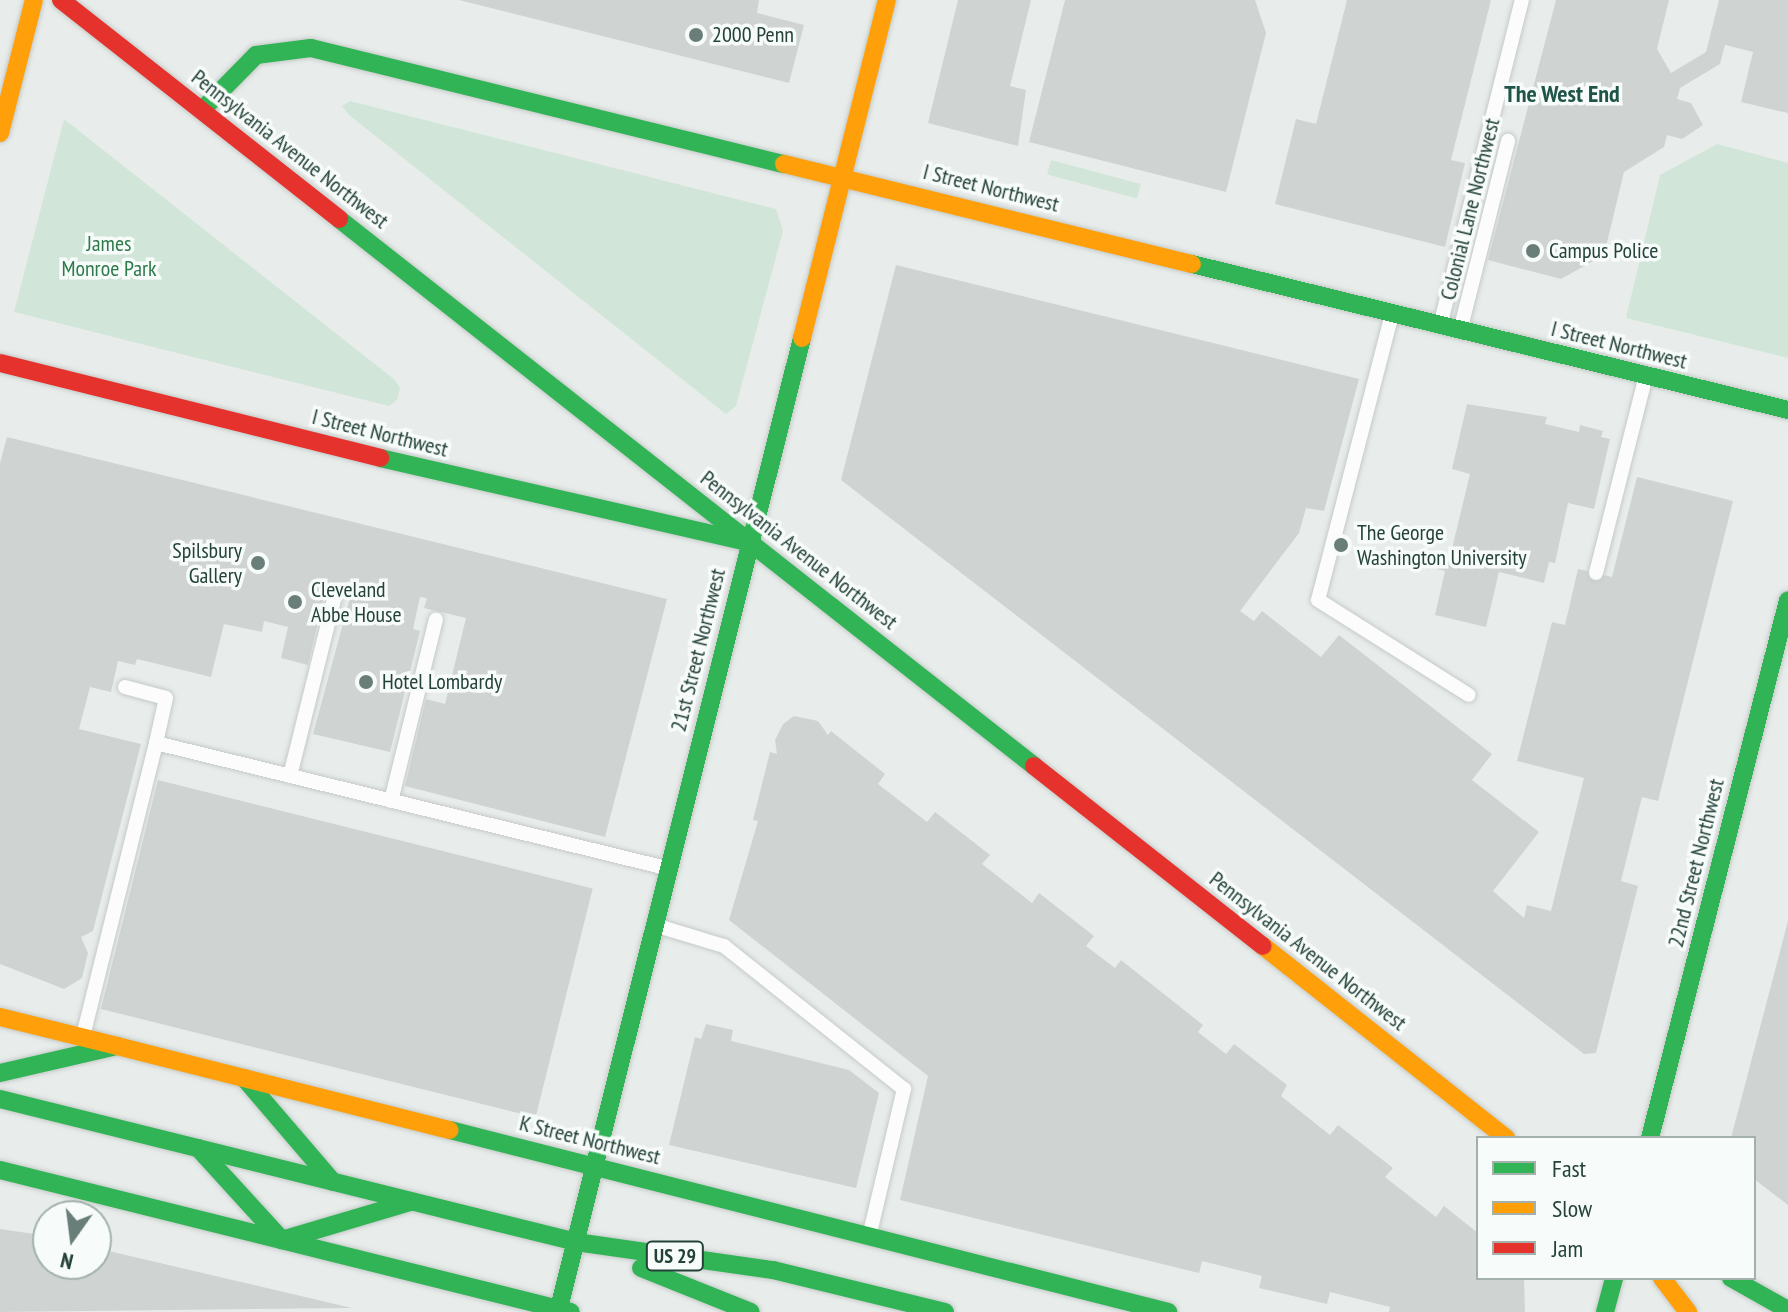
<!DOCTYPE html>
<style>
body{margin:0}
#map{position:relative;width:1788px;height:1312px;overflow:hidden;background:#e8edeb;font-family:"PT Sans Narrow",sans-serif}
div>[style]{position:absolute}
.green>*{inset:0;background:#d1e6d8;transform-origin:0 0}
.building>*{inset:0;background:#cfd4d2;transform-origin:0 0}
.roads{filter:drop-shadow(0 0 2px #c5cac8) drop-shadow(0 0 2px #c5cac8)}
.lane>*{height:14px;margin:-7px;padding:0 7px;transform-origin:7px;border-radius:7px;background:#fcfcfc}
.fast>*{height:18px;margin:-9px;padding:0 9px;transform-origin:9px;border-radius:9px;background:#30b455}
.slow>*{height:18px;margin:-9px;padding:0 9px;transform-origin:9px;border-radius:9px;background:#ff9f0a}
.jam>*{height:18px;margin:-9px;padding:0 9px;transform-origin:9px;border-radius:9px;background:#e5322d}
.dots>*{width:22px;height:22px;translate:-50% -50%;box-sizing:border-box;border:4px solid #f7fbf9;border-radius:50%}
span{translate:-50% -50%;white-space:nowrap;text-align:center;line-height:1.15;-webkit-text-stroke:7px #f7fbf9;paint-order:stroke}
.shield-label span{padding:2px 6px;background:#f7fbf9;border:2px solid;border-radius:6px;-webkit-text-stroke-width:0}
.shield-label{font-size:20px;color:#24423a;font-weight:700}
.poi-label{font-size:22px;color:#24423a}
.left{translate:0 -50%;text-align:left}
.right{translate:-100% -50%;text-align:right}
.street-label{font-size:22px;color:#24423a}
.park-label{font-size:22px;color:#2d7a4b}
.neighbourhood-label{font-size:24px;color:#1f5548;font-weight:700}
.legend{position:absolute;left:1476px;top:1136px;width:280px;height:144px;box-sizing:border-box;background:#f7fbf9;border:2px solid #a3b1ad;margin:0;padding:10px 14px;list-style:none;font-size:24px;color:#24423a}
.legend li{display:flex;align-items:center;gap:16px;height:40px}
.legend b{width:40px;border:2px solid #a3b1ad}
.north{position:absolute;left:32px;top:1200px;width:80px;height:80px;box-sizing:border-box;background:#f7fbf9;border:2px solid #a3b1ad;border-radius:50%;rotate:194deg;font-size:22px;font-weight:700;line-height:32px;text-align:center;color:#24423a}
.north::after{content:'';display:block;margin:auto;width:28px;height:36px;background:#697e78;clip-path:polygon(50% 0,100% 100%,50% 72%,0 100%)}
</style>
<div id="map">
<div class="green">
<i style="clip-path:polygon(350px 101px,776px 209px,783px 231px,736px 406px,726px 414px,349px 115px,342px 106px)"></i>
<i style="clip-path:polygon(64px 119px,395px 380px,400px 388px,397px 400px,389px 406px,14px 312px)"></i>
<i style="clip-path:polygon(1717px 144px,1788px 163px,1788px 358px,1626px 318px,1660px 175px)"></i>
<i style="left:1051px;top:160px;width:93px;height:15px;rotate:15deg"></i>
</div>
<div class="building">
<i style="clip-path:polygon(459px 0,759px 0,757px 13px,804px 25px,789px 83px)"></i>
<i style="clip-path:polygon(958px 0,1031px 0,1010px 86px,1026px 90px,1018px 146px,928px 123px)"></i>
<i style="clip-path:polygon(1065px 0,1255px 0,1266px 33px,1226px 192px,1029px 142px)"></i>
<i style="clip-path:polygon(1347px 0,1491px 0,1451px 160px,1465px 163px,1445px 247px,1275px 204px,1296px 119px,1316px 124px)"></i>
<i style="clip-path:polygon(1556px 0,1669px 0,1657px 49px,1671px 73px,1706px 52px,1719px 0,1788px 0,1788px 113px,1741px 102px,1753px 52px,1725px 45px,1720px 64px,1680px 88px,1677px 99px,1691px 103px,1703px 125px,1682px 139px,1667px 135px,1664px 147px,1624px 172px,1604px 255px,1561px 279px,1488px 260px)"></i>
<i style="clip-path:polygon(896px 265px,1359px 379px,1324px 511px,1306px 508px,1299px 533px,1240px 611px,1254px 621px,1262px 611px,1321px 657px,1339px 635px,1492px 754px,1472px 780px,1539px 832px,1493px 891px,1524px 918px,1527px 905px,1551px 911px,1584px 778px,1517px 761px,1552px 622px,1565px 625px,1578px 569px,1612px 577px,1637px 477px,1733px 501px,1658px 801px,1642px 797px,1621px 881px,1638px 886px,1596px 1053px,1584px 1054px,841px 480px)"></i>
<i style="clip-path:polygon(1467px 404px,1547px 417px,1545px 424px,1579px 432px,1580px 425px,1603px 431px,1601px 437px,1610px 439px,1594px 509px,1568px 503px,1555px 563px,1549px 562px,1544px 583px,1499px 572px,1486px 627px,1435px 615px,1445px 571px,1437px 569px,1440px 558px,1449px 561px,1470px 474px,1452px 469px)"></i>
<i style="clip-path:polygon(7px 437px,667px 599px,605px 837px,405px 786px,426px 699px,445px 704px,466px 618px,424px 608px,427px 598px,420px 597px,413px 629px,420px 631px,390px 752px,313px 734px,354px 583px,348px 581px,346px 587px,327px 583px,308px 665px,281px 658px,288px 627px,264px 621px,262px 632px,224px 624px,211px 677px,137px 659px,135px 665px,118px 661px,111px 692px,90px 687px,79px 729px,141px 744px,93px 931px,81px 937px,88px 953px,82px 978px,64px 989px,0 964px,0 463px)"></i>
<i style="clip-path:polygon(794px 716px,818px 721px,828px 735px,831px 731px,885px 774px,878px 784px,927px 822px,935px 812px,990px 855px,982px 864px,1032px 903px,1039px 893px,1094px 936px,1086px 946px,1115px 968px,1121px 960px,1203px 1025px,1198px 1032px,1226px 1054px,1234px 1044px,1287px 1085px,1281px 1096px,1330px 1135px,1338px 1125px,1393px 1168px,1385px 1177px,1436px 1217px,1444px 1206px,1478px 1233px,1478px 1278px,1524px 1278px,1525px 1312px,1389px 1312px,1390px 1307px,1330px 1292px,1327px 1304px,1259px 1288px,1262px 1276px,1202px 1261px,1199px 1273px,900px 1200px,928px 1076px,729px 920px,758px 821px,753px 820px,770px 752px,777px 754px,775px 740px,783px 724px)"></i>
<i style="left:158px;top:780px;width:448px;height:236px;rotate:14deg"></i>
<i style="clip-path:polygon(1788px 921px,1788px 1205px,1754px 1179px,1754px 1138px,1731px 1138px)"></i>
<i style="clip-path:polygon(706px 1024px,733px 1030px,731px 1041px,849px 1070px,879px 1093px,856px 1188px,669px 1145px,695px 1037px,701px 1039px)"></i>
<i style="clip-path:polygon(0 1229px,48px 1236px,48px 1264px,96px 1264px,96px 1248px,352px 1308px,0 1312px)"></i>
</div>
<div class="roads">
<div class="lane">
<i style="left:1392px;top:314px;width:295px;rotate:104.5deg"></i>
<i style="left:1318px;top:600px;width:178px;rotate:32.2deg"></i>
<i style="left:1441px;top:322px;width:332px;rotate:-75.9deg"></i>
<i style="left:1461px;top:327px;width:192px;rotate:-75.8deg"></i>
<i style="left:1596px;top:573px;width:203px;rotate:-75.8deg"></i>
<i style="left:125px;top:687px;width:42px;rotate:15deg"></i>
<i style="left:166px;top:698px;width:46px;rotate:102.5deg"></i>
<i style="left:290px;top:776px;width:187px;rotate:-76deg"></i>
<i style="left:391px;top:801px;width:187px;rotate:-76.1deg"></i>
<i style="left:658px;top:926px;width:69px;rotate:16.9deg"></i>
<i style="left:724px;top:946px;width:230px;rotate:38.5deg"></i>
<i style="left:904px;top:1089px;width:148px;rotate:103.3deg"></i>
<i style="left:83px;top:1036px;width:302px;rotate:-76deg"></i>
<i style="left:156px;top:743px;width:525px;rotate:13.77deg"></i>
</div>
<div class="fast">
<i style="left:202px;top:110px;width:77px;rotate:-45.5deg"></i>
<i style="left:256px;top:55px;width:55px;rotate:-7.3deg"></i>
<i style="left:311px;top:48px;width:487px;rotate:13.8deg"></i>
<i style="left:339px;top:219px;width:884px;rotate:38.2deg"></i>
<i style="left:1192px;top:264px;width:614px;rotate:13.76deg"></i>
<i style="left:380px;top:458px;width:380px;rotate:12.9deg"></i>
<i style="left:0;top:1073px;width:120px;rotate:-13deg"></i>
<i style="left:244px;top:1078px;width:137px;rotate:49.4deg"></i>
<i style="left:0;top:1099px;width:593px;rotate:13.94deg"></i>
<i style="left:576px;top:1242px;width:199px;rotate:8.1deg"></i>
<i style="left:773px;top:1270px;width:177px;rotate:13.7deg"></i>
<i style="left:450px;top:1130px;width:741px;rotate:14.22deg"></i>
<i style="left:1650px;top:1138px;width:555px;rotate:-75.61deg"></i>
<i style="left:198px;top:1148px;width:125px;rotate:47.6deg"></i>
<i style="left:282px;top:1240px;width:134px;rotate:-16.5deg"></i>
<i style="left:0;top:1170px;width:588px;rotate:13.97deg"></i>
<i style="left:641px;top:1268px;width:118px;rotate:21.8deg"></i>
<i style="left:1731px;top:1278px;width:65px;rotate:29.3deg"></i>
<i style="left:558px;top:1312px;width:1004px;rotate:-75.94deg"></i>
<i style="left:1605px;top:1312px;width:35px;rotate:-75deg"></i>
</div>
<div class="slow">
<i style="left:0;top:133px;width:137px;rotate:-75.7deg"></i>
<i style="left:784px;top:164px;width:420px;rotate:13.8deg"></i>
<i style="left:802px;top:338px;width:349px;rotate:-75.9deg"></i>
<i style="left:1263px;top:946px;width:310px;rotate:38.3deg"></i>
<i style="left:0;top:1017px;width:121px;rotate:13.9deg"></i>
<i style="left:117px;top:1046px;width:343px;rotate:14.2deg"></i>
<i style="left:1662px;top:1278px;width:43px;rotate:52.6deg"></i>
</div>
<div class="jam">
<i style="left:61px;top:0;width:354px;rotate:38.2deg"></i>
<i style="left:0;top:363px;width:392px;rotate:14deg"></i>
<i style="left:1034px;top:766px;width:291px;rotate:38.2deg"></i>
</div>
</div>
<div class="dots">
<i style="left:696px;top:35px;background:#697e78"></i>
<i style="left:1533px;top:251px;background:#697e78"></i>
<i style="left:1341px;top:545px;background:#697e78"></i>
<i style="left:258px;top:563px;background:#697e78"></i>
<i style="left:295px;top:602px;background:#697e78"></i>
<i style="left:366px;top:682px;background:#697e78"></i>
</div>
<div class="shield-label">
<span style="left:675px;top:1256px">US 29</span>
</div>
<div class="poi-label">
<span class="left" style="left:712px;top:35px">2000 Penn</span>
<span class="left" style="left:1549px;top:251px">Campus Police</span>
<span class="left" style="left:1357px;top:545px">The George<br>Washington University</span>
<span class="right" style="left:242px;top:563px">Spilsbury<br>Gallery</span>
<span class="left" style="left:311px;top:602px">Cleveland<br>Abbe House</span>
<span class="left" style="left:382px;top:682px">Hotel Lombardy</span>
</div>
<div class="street-label">
<span style="left:290px;top:149px;rotate:38deg">Pennsylvania Avenue Northwest</span>
<span style="left:991px;top:188px;rotate:14deg">I Street Northwest</span>
<span style="left:1470px;top:209px;rotate:-76deg">Colonial Lane Northwest</span>
<span style="left:1619px;top:345px;rotate:14deg">I Street Northwest</span>
<span style="left:380px;top:433px;rotate:14deg">I Street Northwest</span>
<span style="left:799px;top:550px;rotate:38deg">Pennsylvania Avenue Northwest</span>
<span style="left:698px;top:650px;rotate:-76deg">21st Street Northwest</span>
<span style="left:1696px;top:863px;rotate:-76deg">22nd Street Northwest</span>
<span style="left:1308px;top:951px;rotate:38deg">Pennsylvania Avenue Northwest</span>
<span style="left:590px;top:1140px;rotate:14deg">K Street Northwest</span>
</div>
<div class="park-label">
<span style="left:109px;top:256px">James<br>Monroe Park</span>
</div>
<div class="neighbourhood-label">
<span style="left:1562px;top:94px">The West End</span>
</div>
<ul class="legend">
<li><b style="height:10px;background:#30b455"></b>Fast</li>
<li><b style="height:10px;background:#ff9f0a"></b>Slow</li>
<li><b style="height:10px;background:#e5322d"></b>Jam</li>
</ul>
<div class="north">N</div>
</div>
